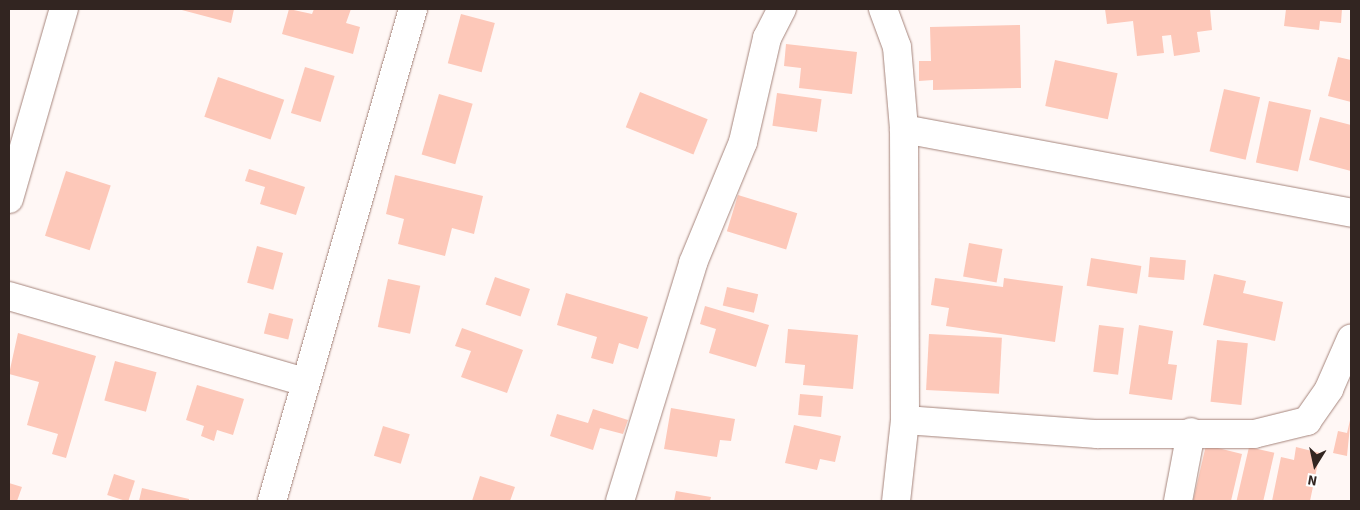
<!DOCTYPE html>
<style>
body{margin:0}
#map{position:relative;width:1360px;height:510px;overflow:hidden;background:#fff7f5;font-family:"Source Sans 3",sans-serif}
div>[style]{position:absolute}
.building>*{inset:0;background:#fdc8b9;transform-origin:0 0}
.roads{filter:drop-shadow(0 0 1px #a6857c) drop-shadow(0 0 1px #a6857c)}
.street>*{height:28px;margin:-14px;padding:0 14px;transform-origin:14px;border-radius:14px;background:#fff}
span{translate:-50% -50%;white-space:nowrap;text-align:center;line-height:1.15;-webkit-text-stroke:5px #fff;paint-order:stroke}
.frame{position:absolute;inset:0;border:10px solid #322521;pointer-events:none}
.north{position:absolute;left:1290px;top:440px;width:50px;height:50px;-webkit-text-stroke:4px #fff;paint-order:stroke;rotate:190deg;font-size:14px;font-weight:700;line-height:20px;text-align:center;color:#322521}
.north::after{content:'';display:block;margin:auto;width:18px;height:22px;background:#322521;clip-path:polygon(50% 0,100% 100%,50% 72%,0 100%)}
</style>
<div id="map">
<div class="building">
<i style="clip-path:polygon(178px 9px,234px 9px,231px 23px)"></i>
<i style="clip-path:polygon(289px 9px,312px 14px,314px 9px,351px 9px,346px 23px,360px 27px,353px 54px,282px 34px)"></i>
<i style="clip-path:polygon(1105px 9px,1210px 9px,1212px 30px,1197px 32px,1200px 52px,1174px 56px,1171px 35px,1162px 36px,1164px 53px,1137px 56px,1133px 21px,1107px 24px)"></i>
<i style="clip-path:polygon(1286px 9px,1342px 9px,1341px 23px,1320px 21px,1319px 30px,1284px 26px)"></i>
<i style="left:461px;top:14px;width:35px;height:51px;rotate:15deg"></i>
<i style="clip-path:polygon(1020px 25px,1021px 88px,933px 90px,933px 80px,919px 81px,919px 61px,931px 61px,930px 27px)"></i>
<i style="clip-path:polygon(786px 44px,857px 52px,852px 94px,799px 88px,801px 68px,784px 66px)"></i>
<i style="clip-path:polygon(1338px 57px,1351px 60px,1351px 102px,1328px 96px)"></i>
<i style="left:1055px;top:60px;width:64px;height:47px;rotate:12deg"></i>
<i style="left:305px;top:67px;width:31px;height:48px;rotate:17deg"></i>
<i style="left:218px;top:77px;width:70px;height:42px;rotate:19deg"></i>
<i style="left:1224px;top:89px;width:37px;height:64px;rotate:13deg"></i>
<i style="left:640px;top:92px;width:73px;height:38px;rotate:22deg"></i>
<i style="left:777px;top:93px;width:45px;height:33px;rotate:8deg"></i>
<i style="left:439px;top:94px;width:35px;height:63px;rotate:16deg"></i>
<i style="left:1269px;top:101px;width:43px;height:63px;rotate:12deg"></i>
<i style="clip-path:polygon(1320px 117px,1351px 125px,1351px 171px,1309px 160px)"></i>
<i style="clip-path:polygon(249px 169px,305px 187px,296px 215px,260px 204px,265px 187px,245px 181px)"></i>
<i style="left:66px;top:171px;width:47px;height:68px;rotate:18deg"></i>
<i style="clip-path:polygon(395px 175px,483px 196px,474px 234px,452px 228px,445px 256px,398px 244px,404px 219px,386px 214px)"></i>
<i style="left:738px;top:195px;width:62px;height:38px;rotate:17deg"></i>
<i style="left:969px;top:243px;width:34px;height:34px;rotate:10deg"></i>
<i style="left:257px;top:246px;width:27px;height:38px;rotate:15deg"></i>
<i style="left:1150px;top:257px;width:36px;height:20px;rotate:5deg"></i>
<i style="left:1091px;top:258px;width:51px;height:28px;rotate:9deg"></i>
<i style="clip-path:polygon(1214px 274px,1246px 281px,1243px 293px,1283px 302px,1275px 341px,1203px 325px)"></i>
<i style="left:495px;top:277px;width:37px;height:29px;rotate:19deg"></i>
<i style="clip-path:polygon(935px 278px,1003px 287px,1004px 278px,1063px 286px,1055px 342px,946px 326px,949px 308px,931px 305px)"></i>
<i style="left:388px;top:279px;width:33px;height:49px;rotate:12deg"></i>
<i style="left:727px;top:287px;width:32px;height:19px;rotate:13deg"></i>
<i style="clip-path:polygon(566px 293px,648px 317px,638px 349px,619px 343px,613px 364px,591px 358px,597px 337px,557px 325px)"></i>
<i style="clip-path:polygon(705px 306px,769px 325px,756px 367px,709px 353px,716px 329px,700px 324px)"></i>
<i style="left:269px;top:313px;width:25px;height:21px;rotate:14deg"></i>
<i style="left:1099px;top:325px;width:25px;height:47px;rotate:7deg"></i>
<i style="clip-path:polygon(1139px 325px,1173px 331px,1168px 364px,1177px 365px,1172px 400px,1129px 394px)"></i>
<i style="clip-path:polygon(462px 328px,523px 350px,507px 393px,461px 377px,471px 351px,455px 346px)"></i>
<i style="clip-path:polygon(788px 329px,858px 335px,853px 389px,803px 385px,805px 365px,785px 363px)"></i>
<i style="clip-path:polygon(18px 333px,96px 356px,66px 458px,52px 454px,58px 434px,27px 425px,39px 382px,9px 374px)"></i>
<i style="left:929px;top:334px;width:73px;height:56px;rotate:3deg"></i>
<i style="left:1217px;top:340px;width:31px;height:62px;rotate:6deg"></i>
<i style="left:115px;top:361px;width:43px;height:41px;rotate:15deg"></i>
<i style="clip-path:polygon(197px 385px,244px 399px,233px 435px,217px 430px,214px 441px,201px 436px,204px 426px,186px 420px)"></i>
<i style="left:800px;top:394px;width:23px;height:21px;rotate:5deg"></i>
<i style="clip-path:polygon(671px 408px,735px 419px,731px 441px,720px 440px,717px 457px,664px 449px)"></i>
<i style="clip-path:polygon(593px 409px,628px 420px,623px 434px,600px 428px,593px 450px,550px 436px,557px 414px,588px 423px)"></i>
<i style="clip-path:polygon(1351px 416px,1347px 456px,1333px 453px,1338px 431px,1347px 433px)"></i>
<i style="clip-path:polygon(794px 425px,841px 436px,835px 462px,820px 459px,817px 470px,785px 463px)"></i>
<i style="left:383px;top:426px;width:28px;height:31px;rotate:17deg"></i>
<i style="clip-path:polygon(1206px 445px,1242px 454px,1231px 501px,1193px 501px)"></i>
<i style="left:1249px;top:447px;width:26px;height:55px;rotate:13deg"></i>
<i style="clip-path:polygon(1296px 447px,1320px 453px,1310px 501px,1272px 501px,1281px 457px,1294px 460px)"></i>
<i style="left:114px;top:474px;width:22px;height:22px;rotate:18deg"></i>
<i style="clip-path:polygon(480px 476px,515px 487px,510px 501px,472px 501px)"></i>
<i style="clip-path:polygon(9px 483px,22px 487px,17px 501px,9px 501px)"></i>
<i style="clip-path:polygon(142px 488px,189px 499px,189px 501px,139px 501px)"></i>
<i style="clip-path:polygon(676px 491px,711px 497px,710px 501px,674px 501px)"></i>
</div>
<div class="roads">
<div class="street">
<i style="left:883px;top:9px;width:40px;rotate:69.8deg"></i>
<i style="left:897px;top:47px;width:82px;rotate:85.1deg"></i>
<i style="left:904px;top:129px;width:291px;rotate:89.8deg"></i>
<i style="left:905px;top:420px;width:81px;rotate:96.3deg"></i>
<i style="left:904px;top:129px;width:455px;rotate:10.6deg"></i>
<i style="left:9px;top:199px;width:198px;rotate:-73.9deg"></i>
<i style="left:9px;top:296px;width:308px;rotate:16.2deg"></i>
<i style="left:905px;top:420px;width:193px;rotate:4.2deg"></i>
<i style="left:1097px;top:434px;width:157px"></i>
<i style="left:1254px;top:434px;width:55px;rotate:-13.8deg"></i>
<i style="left:1307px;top:421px;width:39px;rotate:-55deg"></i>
<i style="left:1329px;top:389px;width:55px;rotate:-66.3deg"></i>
<i style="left:272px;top:501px;width:512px;rotate:-74.01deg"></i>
<i style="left:620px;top:501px;width:249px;rotate:-72.9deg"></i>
<i style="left:693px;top:263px;width:131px;rotate:-67.5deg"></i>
<i style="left:743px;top:142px;width:107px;rotate:-77deg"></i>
<i style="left:767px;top:38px;width:33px;rotate:-63deg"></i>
<i style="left:1178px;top:501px;width:70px;rotate:-79.3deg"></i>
</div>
</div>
<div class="frame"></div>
<div class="north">N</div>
</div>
